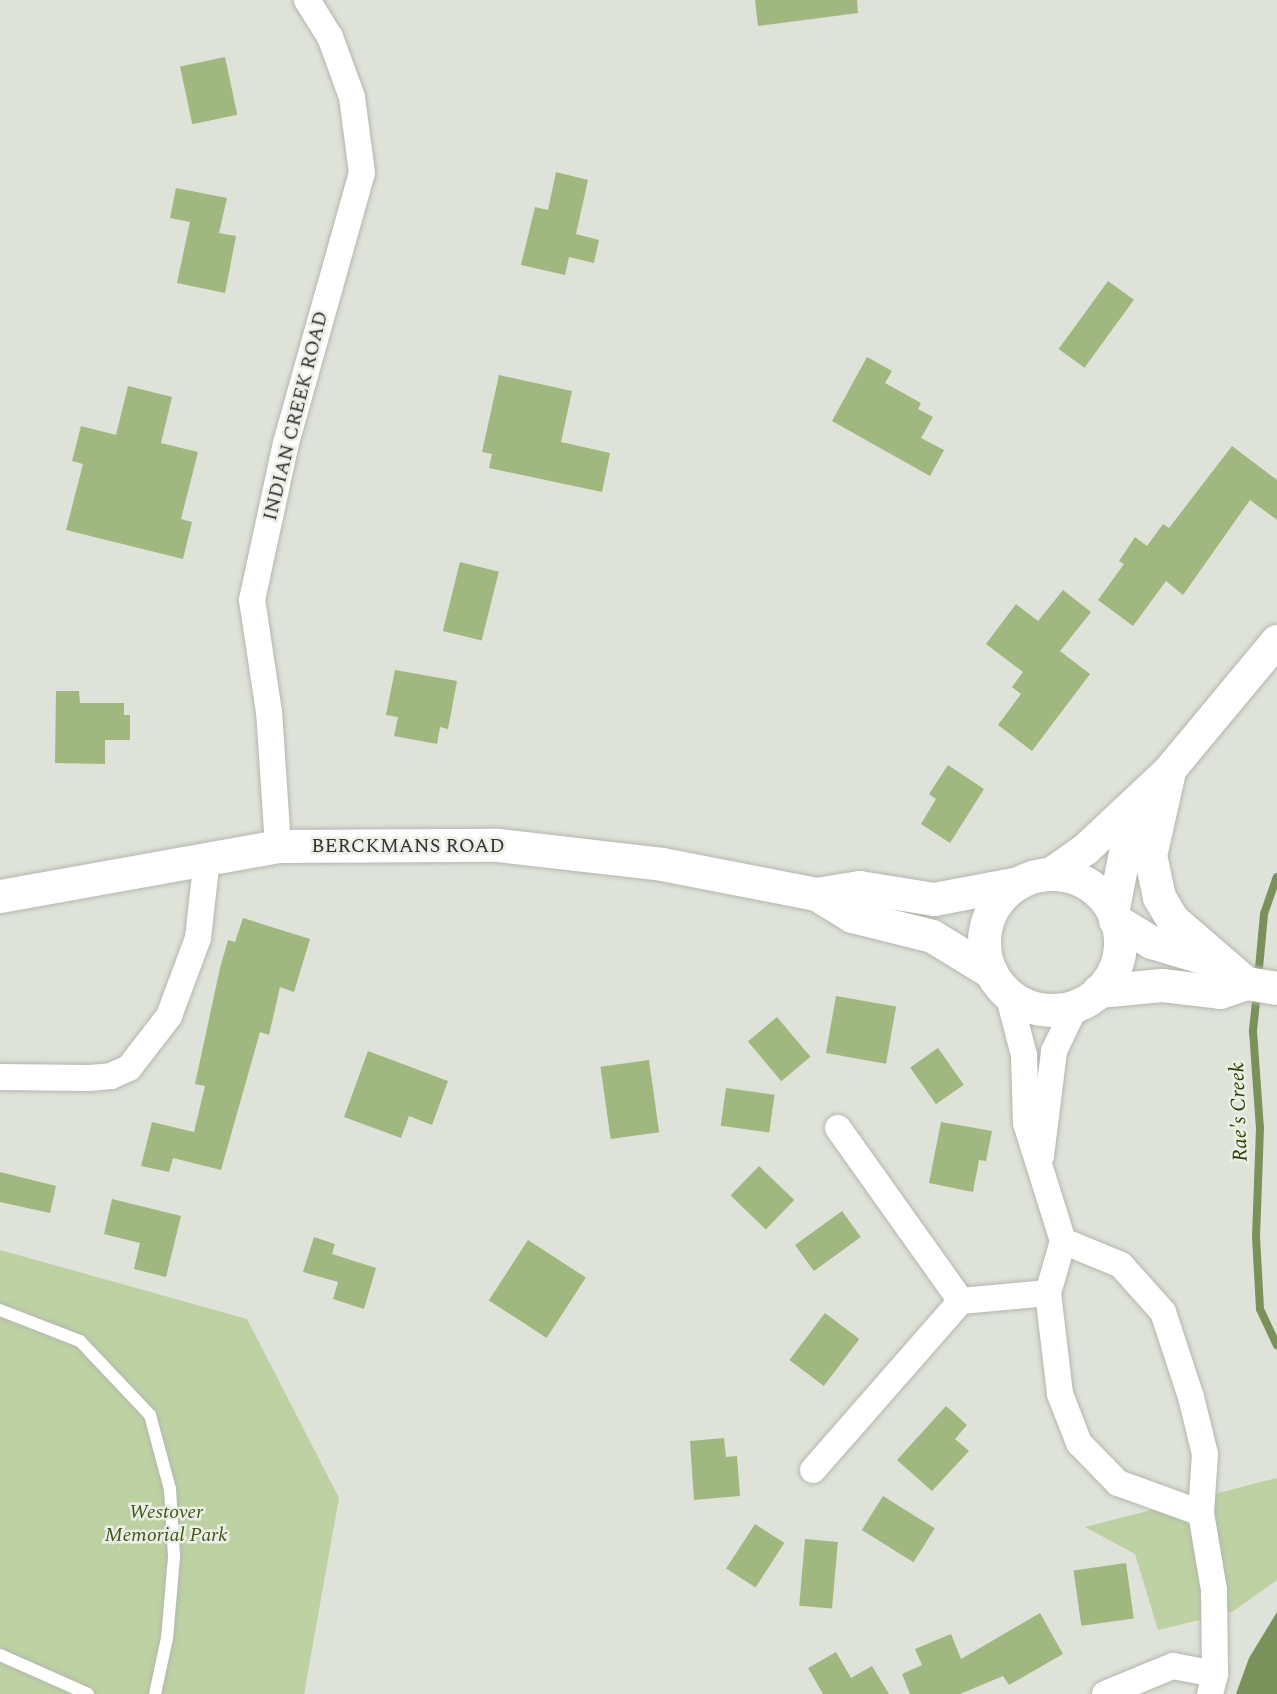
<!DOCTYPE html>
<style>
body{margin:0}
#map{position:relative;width:1277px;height:1694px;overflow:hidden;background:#dee2d8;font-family:Spectral,serif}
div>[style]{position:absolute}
.green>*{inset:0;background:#bdd1a3}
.water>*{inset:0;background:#7a915b}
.stream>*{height:8px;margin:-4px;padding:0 4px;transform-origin:4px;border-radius:4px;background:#7a915b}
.building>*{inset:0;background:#a0b87f;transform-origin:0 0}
.roads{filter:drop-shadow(0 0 2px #b3b7ae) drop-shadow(0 0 2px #b3b7ae)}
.service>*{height:12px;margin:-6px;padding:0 6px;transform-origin:6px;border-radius:6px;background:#fff}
.minor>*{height:26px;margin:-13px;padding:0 13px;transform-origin:13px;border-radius:13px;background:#fff}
.tertiary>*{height:32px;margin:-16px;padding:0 16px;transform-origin:16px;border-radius:16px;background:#fff}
.secondary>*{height:33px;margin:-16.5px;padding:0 16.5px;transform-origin:16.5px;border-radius:16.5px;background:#fff}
.secondary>.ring{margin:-16.5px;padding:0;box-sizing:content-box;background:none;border:33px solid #fff;border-radius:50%}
span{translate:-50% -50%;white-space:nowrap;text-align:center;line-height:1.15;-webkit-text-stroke:5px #ebefe6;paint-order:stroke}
.street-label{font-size:20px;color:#323330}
.park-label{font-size:20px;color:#3f5519;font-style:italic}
.water-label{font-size:21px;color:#2b4000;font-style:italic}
</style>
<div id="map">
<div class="green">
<i style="clip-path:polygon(0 1250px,247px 1319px,339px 1498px,304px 1694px,0 1694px)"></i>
<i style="clip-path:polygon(1277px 1478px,1277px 1580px,1232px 1612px,1158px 1630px,1135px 1554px,1085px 1527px)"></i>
</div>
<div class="water">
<i style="clip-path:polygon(1277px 1612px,1277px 1694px,1236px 1694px,1249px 1658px)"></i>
</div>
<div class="stream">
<i style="left:1258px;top:979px;width:65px;rotate:-84.7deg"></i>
<i style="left:1264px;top:914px;width:39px;rotate:-71deg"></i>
<i style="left:1257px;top:992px;width:39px;rotate:96deg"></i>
<i style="left:1253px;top:1031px;width:97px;rotate:85.9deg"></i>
<i style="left:1260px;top:1128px;width:109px;rotate:92.1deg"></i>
<i style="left:1256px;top:1237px;width:72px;rotate:86.8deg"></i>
<i style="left:1260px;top:1309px;width:40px;rotate:65deg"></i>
</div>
<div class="building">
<i style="clip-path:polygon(755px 0,857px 0,858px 13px,758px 26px)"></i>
<i style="left:225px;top:57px;width:59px;height:46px;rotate:78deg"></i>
<i style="clip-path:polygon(556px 172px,588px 180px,576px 234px,599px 240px,594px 263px,569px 257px,565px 275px,521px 265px,535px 207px,548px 210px)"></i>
<i style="clip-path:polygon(176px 188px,227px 198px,219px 233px,236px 236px,225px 293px,177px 283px,190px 222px,170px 218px)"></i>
<i style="left:1108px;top:281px;width:32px;height:84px;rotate:36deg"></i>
<i style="clip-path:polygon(867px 357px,892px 371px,885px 383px,921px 403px,918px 409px,933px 417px,921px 438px,944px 450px,930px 476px,832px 421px)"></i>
<i style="clip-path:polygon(499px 375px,572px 391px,561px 442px,610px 453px,602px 492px,489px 468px,492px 454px,482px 452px)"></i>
<i style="clip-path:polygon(128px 386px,172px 397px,161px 443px,198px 452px,181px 519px,192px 522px,183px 559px,66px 530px,83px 464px,72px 461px,81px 426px,116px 435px)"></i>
<i style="clip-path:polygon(1232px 446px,1277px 480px,1277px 520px,1250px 500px,1183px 595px,1166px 581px,1133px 626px,1098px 600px,1124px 564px,1119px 561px,1135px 537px,1147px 546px,1163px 524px,1169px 528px)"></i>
<i style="left:460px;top:562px;width:40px;height:71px;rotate:14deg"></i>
<i style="clip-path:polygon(1063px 590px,1091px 612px,1060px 651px,1090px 674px,1032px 751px,998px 725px,1021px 694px,1012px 687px,1023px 672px,986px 644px,1016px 604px,1038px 621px)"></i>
<i style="clip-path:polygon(395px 670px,457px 681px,448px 729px,440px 727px,437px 744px,394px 736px,398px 717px,386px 715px)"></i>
<i style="clip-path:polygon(56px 691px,79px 691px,80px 703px,124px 703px,124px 715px,130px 715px,130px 740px,105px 740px,105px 764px,55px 763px)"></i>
<i style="clip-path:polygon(948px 765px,984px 789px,950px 843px,921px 824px,936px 799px,929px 794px)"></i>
<i style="clip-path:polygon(243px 918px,310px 939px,294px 992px,280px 987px,269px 1035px,260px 1032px,221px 1170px,173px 1158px,169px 1172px,141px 1166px,152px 1122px,194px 1132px,205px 1086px,195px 1084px,220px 968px,228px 940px,235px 942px)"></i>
<i style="left:836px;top:996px;width:61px;height:58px;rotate:10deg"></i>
<i style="left:777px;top:1017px;width:52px;height:38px;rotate:50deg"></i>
<i style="left:938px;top:1048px;width:45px;height:34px;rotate:55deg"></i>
<i style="clip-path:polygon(368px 1051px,448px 1081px,432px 1125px,409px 1116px,401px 1138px,344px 1117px)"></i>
<i style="left:649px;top:1060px;width:73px;height:49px;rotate:82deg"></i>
<i style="left:726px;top:1088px;width:49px;height:38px;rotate:8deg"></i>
<i style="clip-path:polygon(941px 1122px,992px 1131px,986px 1161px,979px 1160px,973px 1192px,929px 1183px)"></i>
<i style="left:759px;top:1166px;width:49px;height:41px;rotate:44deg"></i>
<i style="clip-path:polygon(0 1172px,56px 1186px,50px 1213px,0 1202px)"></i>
<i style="clip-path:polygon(112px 1199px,181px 1216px,166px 1277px,134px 1269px,140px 1243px,104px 1234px)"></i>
<i style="left:842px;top:1211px;width:32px;height:58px;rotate:54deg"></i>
<i style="clip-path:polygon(314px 1237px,335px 1244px,332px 1254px,376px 1268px,364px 1309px,333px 1299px,338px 1282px,303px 1272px)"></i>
<i style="left:528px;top:1240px;width:69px;height:72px;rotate:33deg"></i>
<i style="left:825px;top:1313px;width:43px;height:59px;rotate:37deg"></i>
<i style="clip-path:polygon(946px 1406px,967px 1425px,955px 1439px,969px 1451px,932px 1491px,897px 1460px)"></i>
<i style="clip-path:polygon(724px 1438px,726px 1457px,737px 1456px,740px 1496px,694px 1500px,690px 1441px)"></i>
<i style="left:883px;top:1496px;width:61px;height:40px;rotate:32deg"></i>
<i style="left:755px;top:1524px;width:35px;height:53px;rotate:33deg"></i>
<i style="left:805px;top:1539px;width:33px;height:67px;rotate:5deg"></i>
<i style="left:1126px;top:1563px;width:56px;height:53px;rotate:82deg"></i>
<i style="clip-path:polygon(1040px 1613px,1063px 1654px,1009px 1685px,1003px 1676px,960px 1694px,910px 1694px,902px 1674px,922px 1665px,915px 1649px,951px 1634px,961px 1659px)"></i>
<i style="clip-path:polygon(836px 1652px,851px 1678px,872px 1666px,889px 1694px,823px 1694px,808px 1668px)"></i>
</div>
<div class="roads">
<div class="service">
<i style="left:0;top:1310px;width:86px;rotate:21.2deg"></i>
<i style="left:80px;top:1341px;width:102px;rotate:46.6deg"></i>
<i style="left:150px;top:1415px;width:77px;rotate:74.9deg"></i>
<i style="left:170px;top:1489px;width:68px;rotate:86.6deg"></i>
<i style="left:174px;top:1557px;width:81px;rotate:94.9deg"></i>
<i style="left:167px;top:1638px;width:57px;rotate:102.1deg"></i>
<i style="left:0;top:1655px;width:96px;rotate:23.9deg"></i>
</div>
<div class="minor">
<i style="left:278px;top:846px;width:134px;rotate:-93.8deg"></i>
<i style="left:269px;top:712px;width:113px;rotate:-98.6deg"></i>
<i style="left:252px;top:600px;width:161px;rotate:-77.8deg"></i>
<i style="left:286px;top:443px;width:280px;rotate:-74.3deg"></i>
<i style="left:362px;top:173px;width:77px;rotate:-97.5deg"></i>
<i style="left:352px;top:97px;width:64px;rotate:-110.1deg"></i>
<i style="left:330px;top:37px;width:44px;rotate:-121.9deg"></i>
<i style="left:1008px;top:994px;width:63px;rotate:75.3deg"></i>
<i style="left:1024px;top:1055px;width:68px;rotate:88.3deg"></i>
<i style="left:1026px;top:1123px;width:124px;rotate:72.6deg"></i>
<i style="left:0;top:1077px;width:89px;rotate:0.6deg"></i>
<i style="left:89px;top:1078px;width:22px;rotate:-5deg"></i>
<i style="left:111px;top:1076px;width:20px;rotate:-24deg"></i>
<i style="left:129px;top:1068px;width:66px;rotate:-52.4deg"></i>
<i style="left:169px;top:1016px;width:83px;rotate:-69.6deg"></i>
<i style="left:198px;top:938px;width:81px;rotate:-83.6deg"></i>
<i style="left:838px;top:1128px;width:212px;rotate:54.6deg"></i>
<i style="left:961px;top:1301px;width:87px;rotate:-5.3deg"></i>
<i style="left:1041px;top:1156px;width:106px;rotate:-82.9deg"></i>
<i style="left:1054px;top:1051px;width:51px;rotate:-64.4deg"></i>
<i style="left:1063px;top:1241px;width:63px;rotate:22.5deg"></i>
<i style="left:1121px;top:1265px;width:63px;rotate:48.2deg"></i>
<i style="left:1163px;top:1312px;width:89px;rotate:71.8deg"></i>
<i style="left:1191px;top:1397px;width:59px;rotate:76.2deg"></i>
<i style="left:1205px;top:1454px;width:59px;rotate:93.9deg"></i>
<i style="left:1201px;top:1513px;width:78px;rotate:80.4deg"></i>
<i style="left:1214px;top:1590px;width:84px;rotate:89.3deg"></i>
<i style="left:1215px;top:1674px;width:21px;rotate:104deg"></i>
<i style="left:1063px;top:1241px;width:54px;rotate:106.1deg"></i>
<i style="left:1048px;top:1293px;width:102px;rotate:83.2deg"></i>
<i style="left:1060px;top:1394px;width:53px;rotate:68.8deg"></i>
<i style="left:1079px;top:1443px;width:56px;rotate:45.7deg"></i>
<i style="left:1118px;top:1483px;width:88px;rotate:19.9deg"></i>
<i style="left:813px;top:1470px;width:225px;rotate:-48.8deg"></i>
<i style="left:1105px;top:1694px;width:74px;rotate:-22.4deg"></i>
<i style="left:1173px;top:1666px;width:43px;rotate:10.8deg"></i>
</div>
<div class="tertiary">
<i style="left:1049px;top:875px;width:45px;rotate:-35.1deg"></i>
<i style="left:1086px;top:849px;width:114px;rotate:-43.2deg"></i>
<i style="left:1169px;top:771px;width:169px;rotate:-50.3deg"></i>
<i style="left:1113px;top:913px;width:76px;rotate:-78.7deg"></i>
<i style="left:1128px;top:838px;width:39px;rotate:-61deg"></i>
</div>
<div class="secondary">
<i style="left:1169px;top:771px;width:86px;rotate:102.7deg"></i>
<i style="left:1150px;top:855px;width:43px;rotate:77.9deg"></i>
<i style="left:1159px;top:897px;width:27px;rotate:59deg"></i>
<i style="left:1173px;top:920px;width:96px;rotate:40.8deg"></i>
<i class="ring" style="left:984px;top:874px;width:103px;height:103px"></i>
<i style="left:816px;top:894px;width:42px;rotate:31.4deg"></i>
<i style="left:852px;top:916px;width:82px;rotate:14deg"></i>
<i style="left:932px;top:936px;width:69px;rotate:31.4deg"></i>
<i style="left:0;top:896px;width:282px;rotate:-10.2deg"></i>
<i style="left:278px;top:846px;width:220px;rotate:-0.3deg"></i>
<i style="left:498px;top:845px;width:165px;rotate:6.6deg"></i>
<i style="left:662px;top:864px;width:157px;rotate:11deg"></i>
<i style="left:816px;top:894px;width:44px;rotate:-9.2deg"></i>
<i style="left:859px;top:887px;width:76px;rotate:9.1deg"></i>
<i style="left:934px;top:899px;width:86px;rotate:-10.8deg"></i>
<i style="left:1115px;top:920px;width:42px;rotate:31.4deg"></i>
<i style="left:1151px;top:942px;width:64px;rotate:16.4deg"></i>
<i style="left:1098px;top:991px;width:64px;rotate:-5.4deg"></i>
<i style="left:1162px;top:985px;width:58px;rotate:6.9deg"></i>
<i style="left:1220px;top:992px;width:28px;rotate:-19deg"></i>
<i style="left:1246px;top:983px;width:31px;rotate:9deg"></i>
</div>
</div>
<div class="street-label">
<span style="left:296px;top:416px;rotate:-76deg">INDIAN CREEK ROAD</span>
<span style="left:408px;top:846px">BERCKMANS ROAD</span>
</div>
<div class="park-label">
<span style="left:166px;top:1524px">Westover<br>Memorial Park</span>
</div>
<div class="water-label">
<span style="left:1239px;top:1112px;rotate:-92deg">Rae's Creek</span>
</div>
</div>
